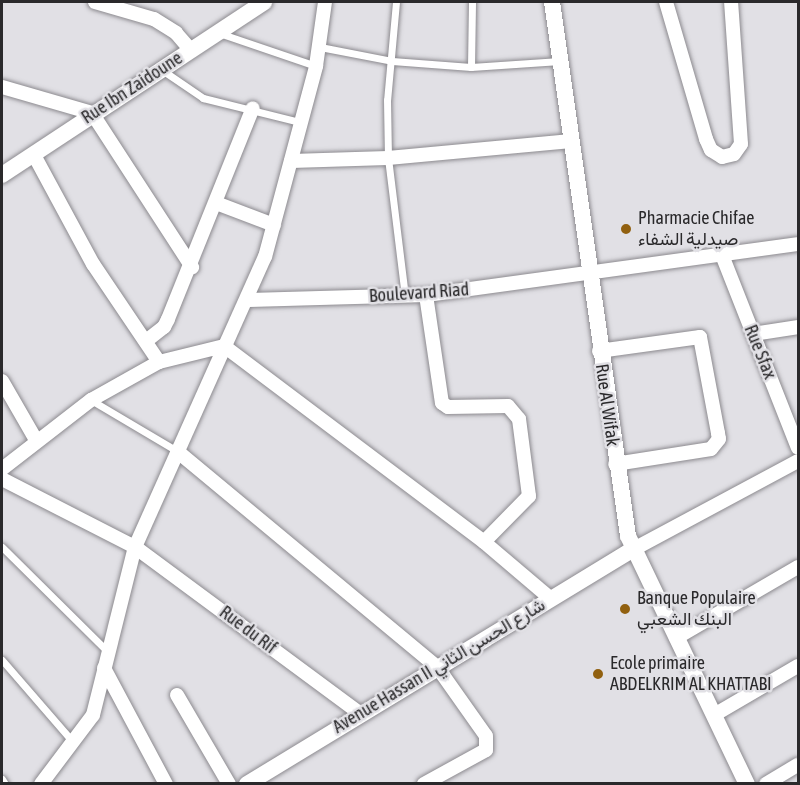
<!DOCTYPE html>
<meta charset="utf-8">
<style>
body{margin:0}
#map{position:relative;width:800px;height:785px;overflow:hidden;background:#e1e0e5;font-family:"Asap Condensed",Vazirmatn,sans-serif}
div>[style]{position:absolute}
.roads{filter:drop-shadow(0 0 2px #8c8a8f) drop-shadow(0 0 2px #8c8a8f)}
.service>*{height:7px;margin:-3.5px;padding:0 3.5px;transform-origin:3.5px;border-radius:3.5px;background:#fff}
.minor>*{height:14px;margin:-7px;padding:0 7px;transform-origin:7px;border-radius:7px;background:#fff}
.tertiary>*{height:16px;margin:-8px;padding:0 8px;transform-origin:8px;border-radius:8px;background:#fff}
.dots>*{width:16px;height:16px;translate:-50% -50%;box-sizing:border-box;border:3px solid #e1e0e5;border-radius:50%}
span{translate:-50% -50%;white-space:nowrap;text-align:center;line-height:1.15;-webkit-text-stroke:5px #e1e0e5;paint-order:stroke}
.street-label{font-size:18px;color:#2a292b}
.poi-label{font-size:18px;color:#2a292b}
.left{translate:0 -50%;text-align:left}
.frame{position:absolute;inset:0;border:3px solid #2a292b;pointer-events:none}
</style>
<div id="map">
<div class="roads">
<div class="service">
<i style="left:396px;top:2px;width:98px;rotate:95.2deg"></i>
<i style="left:387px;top:100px;width:58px;rotate:89deg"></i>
<i style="left:388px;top:158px;width:139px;rotate:83deg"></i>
<i style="left:219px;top:33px;width:102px;rotate:18.8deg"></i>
<i style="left:320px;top:47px;width:73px;rotate:11deg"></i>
<i style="left:392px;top:61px;width:79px;rotate:4.3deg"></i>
<i style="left:471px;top:67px;width:89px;rotate:-3.9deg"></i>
<i style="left:471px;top:67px;width:65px;rotate:-89.1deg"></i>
<i style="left:162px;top:70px;width:50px;rotate:34.3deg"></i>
<i style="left:203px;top:98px;width:100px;rotate:13.9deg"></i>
<i style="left:91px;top:400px;width:100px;rotate:30.7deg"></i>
<i style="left:2px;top:547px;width:151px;rotate:44.7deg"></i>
<i style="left:2px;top:660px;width:108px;rotate:49.1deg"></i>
<i style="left:2px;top:779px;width:6px;rotate:59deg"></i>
</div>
<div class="minor">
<i style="left:95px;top:2px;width:61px;rotate:16.1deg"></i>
<i style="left:154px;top:19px;width:26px;rotate:32deg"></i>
<i style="left:176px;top:33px;width:21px;rotate:49deg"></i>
<i style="left:666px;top:2px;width:143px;rotate:73.7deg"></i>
<i style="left:706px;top:139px;width:12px;rotate:66deg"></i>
<i style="left:711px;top:150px;width:13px;rotate:32deg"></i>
<i style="left:722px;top:157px;width:12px;rotate:-14deg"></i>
<i style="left:734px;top:154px;width:12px;rotate:-55deg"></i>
<i style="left:741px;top:144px;width:142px;rotate:-94deg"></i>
<i style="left:2px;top:87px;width:94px;rotate:16.1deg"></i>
<i style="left:92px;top:113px;width:184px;rotate:57deg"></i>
<i style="left:34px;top:155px;width:124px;rotate:61.6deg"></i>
<i style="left:93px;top:264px;width:118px;rotate:56deg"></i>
<i style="left:291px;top:161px;width:97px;rotate:-1.8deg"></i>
<i style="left:388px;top:158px;width:184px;rotate:-5.3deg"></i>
<i style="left:216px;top:203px;width:62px;rotate:20.8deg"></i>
<i style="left:722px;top:255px;width:207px;rotate:68.5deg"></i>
<i style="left:426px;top:295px;width:109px;rotate:81.6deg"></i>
<i style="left:442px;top:403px;width:7px;rotate:34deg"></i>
<i style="left:448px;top:407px;width:60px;rotate:-1deg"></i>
<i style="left:508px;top:406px;width:17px;rotate:50deg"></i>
<i style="left:519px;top:419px;width:78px;rotate:82.6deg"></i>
<i style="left:529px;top:496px;width:64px;rotate:134.4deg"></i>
<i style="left:249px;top:300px;width:177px;rotate:-1.6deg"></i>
<i style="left:426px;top:295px;width:375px;rotate:-7.8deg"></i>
<i style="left:753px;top:334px;width:46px;rotate:-8.8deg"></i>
<i style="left:146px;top:341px;width:23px;rotate:-38deg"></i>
<i style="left:164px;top:327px;width:9px;rotate:-63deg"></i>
<i style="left:168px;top:319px;width:227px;rotate:-68.1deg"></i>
<i style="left:599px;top:351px;width:102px;rotate:-7.9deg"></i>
<i style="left:700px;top:337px;width:98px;rotate:79.4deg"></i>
<i style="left:718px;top:433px;width:6px;rotate:81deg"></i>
<i style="left:719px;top:439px;width:13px;rotate:129deg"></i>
<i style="left:711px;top:449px;width:97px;rotate:171.1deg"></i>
<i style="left:2px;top:381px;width:68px;rotate:60deg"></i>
<i style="left:177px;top:451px;width:339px;rotate:39.7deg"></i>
<i style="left:438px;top:668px;width:83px;rotate:54.8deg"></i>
<i style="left:486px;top:736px;width:14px;rotate:90deg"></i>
<i style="left:486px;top:750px;width:71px;rotate:151.3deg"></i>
<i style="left:2px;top:469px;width:113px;rotate:-37.8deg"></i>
<i style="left:91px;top:400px;width:78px;rotate:-29.2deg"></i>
<i style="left:159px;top:362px;width:67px;rotate:-13.8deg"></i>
<i style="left:224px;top:346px;width:326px;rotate:37deg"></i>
<i style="left:484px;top:542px;width:87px;rotate:40.3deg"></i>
<i style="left:2px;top:479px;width:149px;rotate:27.1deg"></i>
<i style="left:135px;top:547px;width:281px;rotate:36.5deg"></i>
<i style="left:632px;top:550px;width:188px;rotate:-28.2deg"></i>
<i style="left:676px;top:638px;width:141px;rotate:-30.2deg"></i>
<i style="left:104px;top:668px;width:132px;rotate:61.9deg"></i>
<i style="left:177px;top:695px;width:103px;rotate:59.7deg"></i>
<i style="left:714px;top:715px;width:97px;rotate:-30.3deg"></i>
<i style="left:41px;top:784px;width:86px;rotate:-53deg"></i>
<i style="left:93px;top:715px;width:173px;rotate:-76deg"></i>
<i style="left:135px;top:547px;width:318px;rotate:-65.9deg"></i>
<i style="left:265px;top:257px;width:198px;rotate:-75deg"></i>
<i style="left:316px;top:66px;width:65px;rotate:-82deg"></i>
<i style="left:766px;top:784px;width:37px;rotate:-31deg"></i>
</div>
<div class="tertiary">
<i style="left:552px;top:2px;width:539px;rotate:81.9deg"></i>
<i style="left:628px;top:536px;width:275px;rotate:64.4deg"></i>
<i style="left:2px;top:175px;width:314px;rotate:-33.4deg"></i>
<i style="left:247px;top:784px;width:451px;rotate:-31.3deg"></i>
</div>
</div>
<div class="dots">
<i style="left:626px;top:229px;background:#91600f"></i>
<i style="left:625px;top:609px;background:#91600f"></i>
<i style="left:598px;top:674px;background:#91600f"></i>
</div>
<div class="street-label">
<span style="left:132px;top:88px;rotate:-33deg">Rue Ibn Zaidoune</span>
<span style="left:419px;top:293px;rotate:-4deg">Boulevard Riad</span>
<span style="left:760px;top:352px;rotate:68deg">Rue Sfax</span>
<span style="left:607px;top:405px;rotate:82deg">Rue Al Wifak</span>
<span style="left:248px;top:630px;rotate:37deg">Rue du Rif</span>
<span style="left:439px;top:666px;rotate:-31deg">Avenue Hassan II شارع الحسن الثاني</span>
</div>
<div class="poi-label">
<span class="left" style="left:638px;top:229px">Pharmacie Chifae<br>صيدلية الشفاء</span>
<span class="left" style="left:637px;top:609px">Banque Populaire<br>البنك الشعبي</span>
<span class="left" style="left:610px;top:674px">Ecole primaire<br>ABDELKRIM AL KHATTABI</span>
</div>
<div class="frame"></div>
</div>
